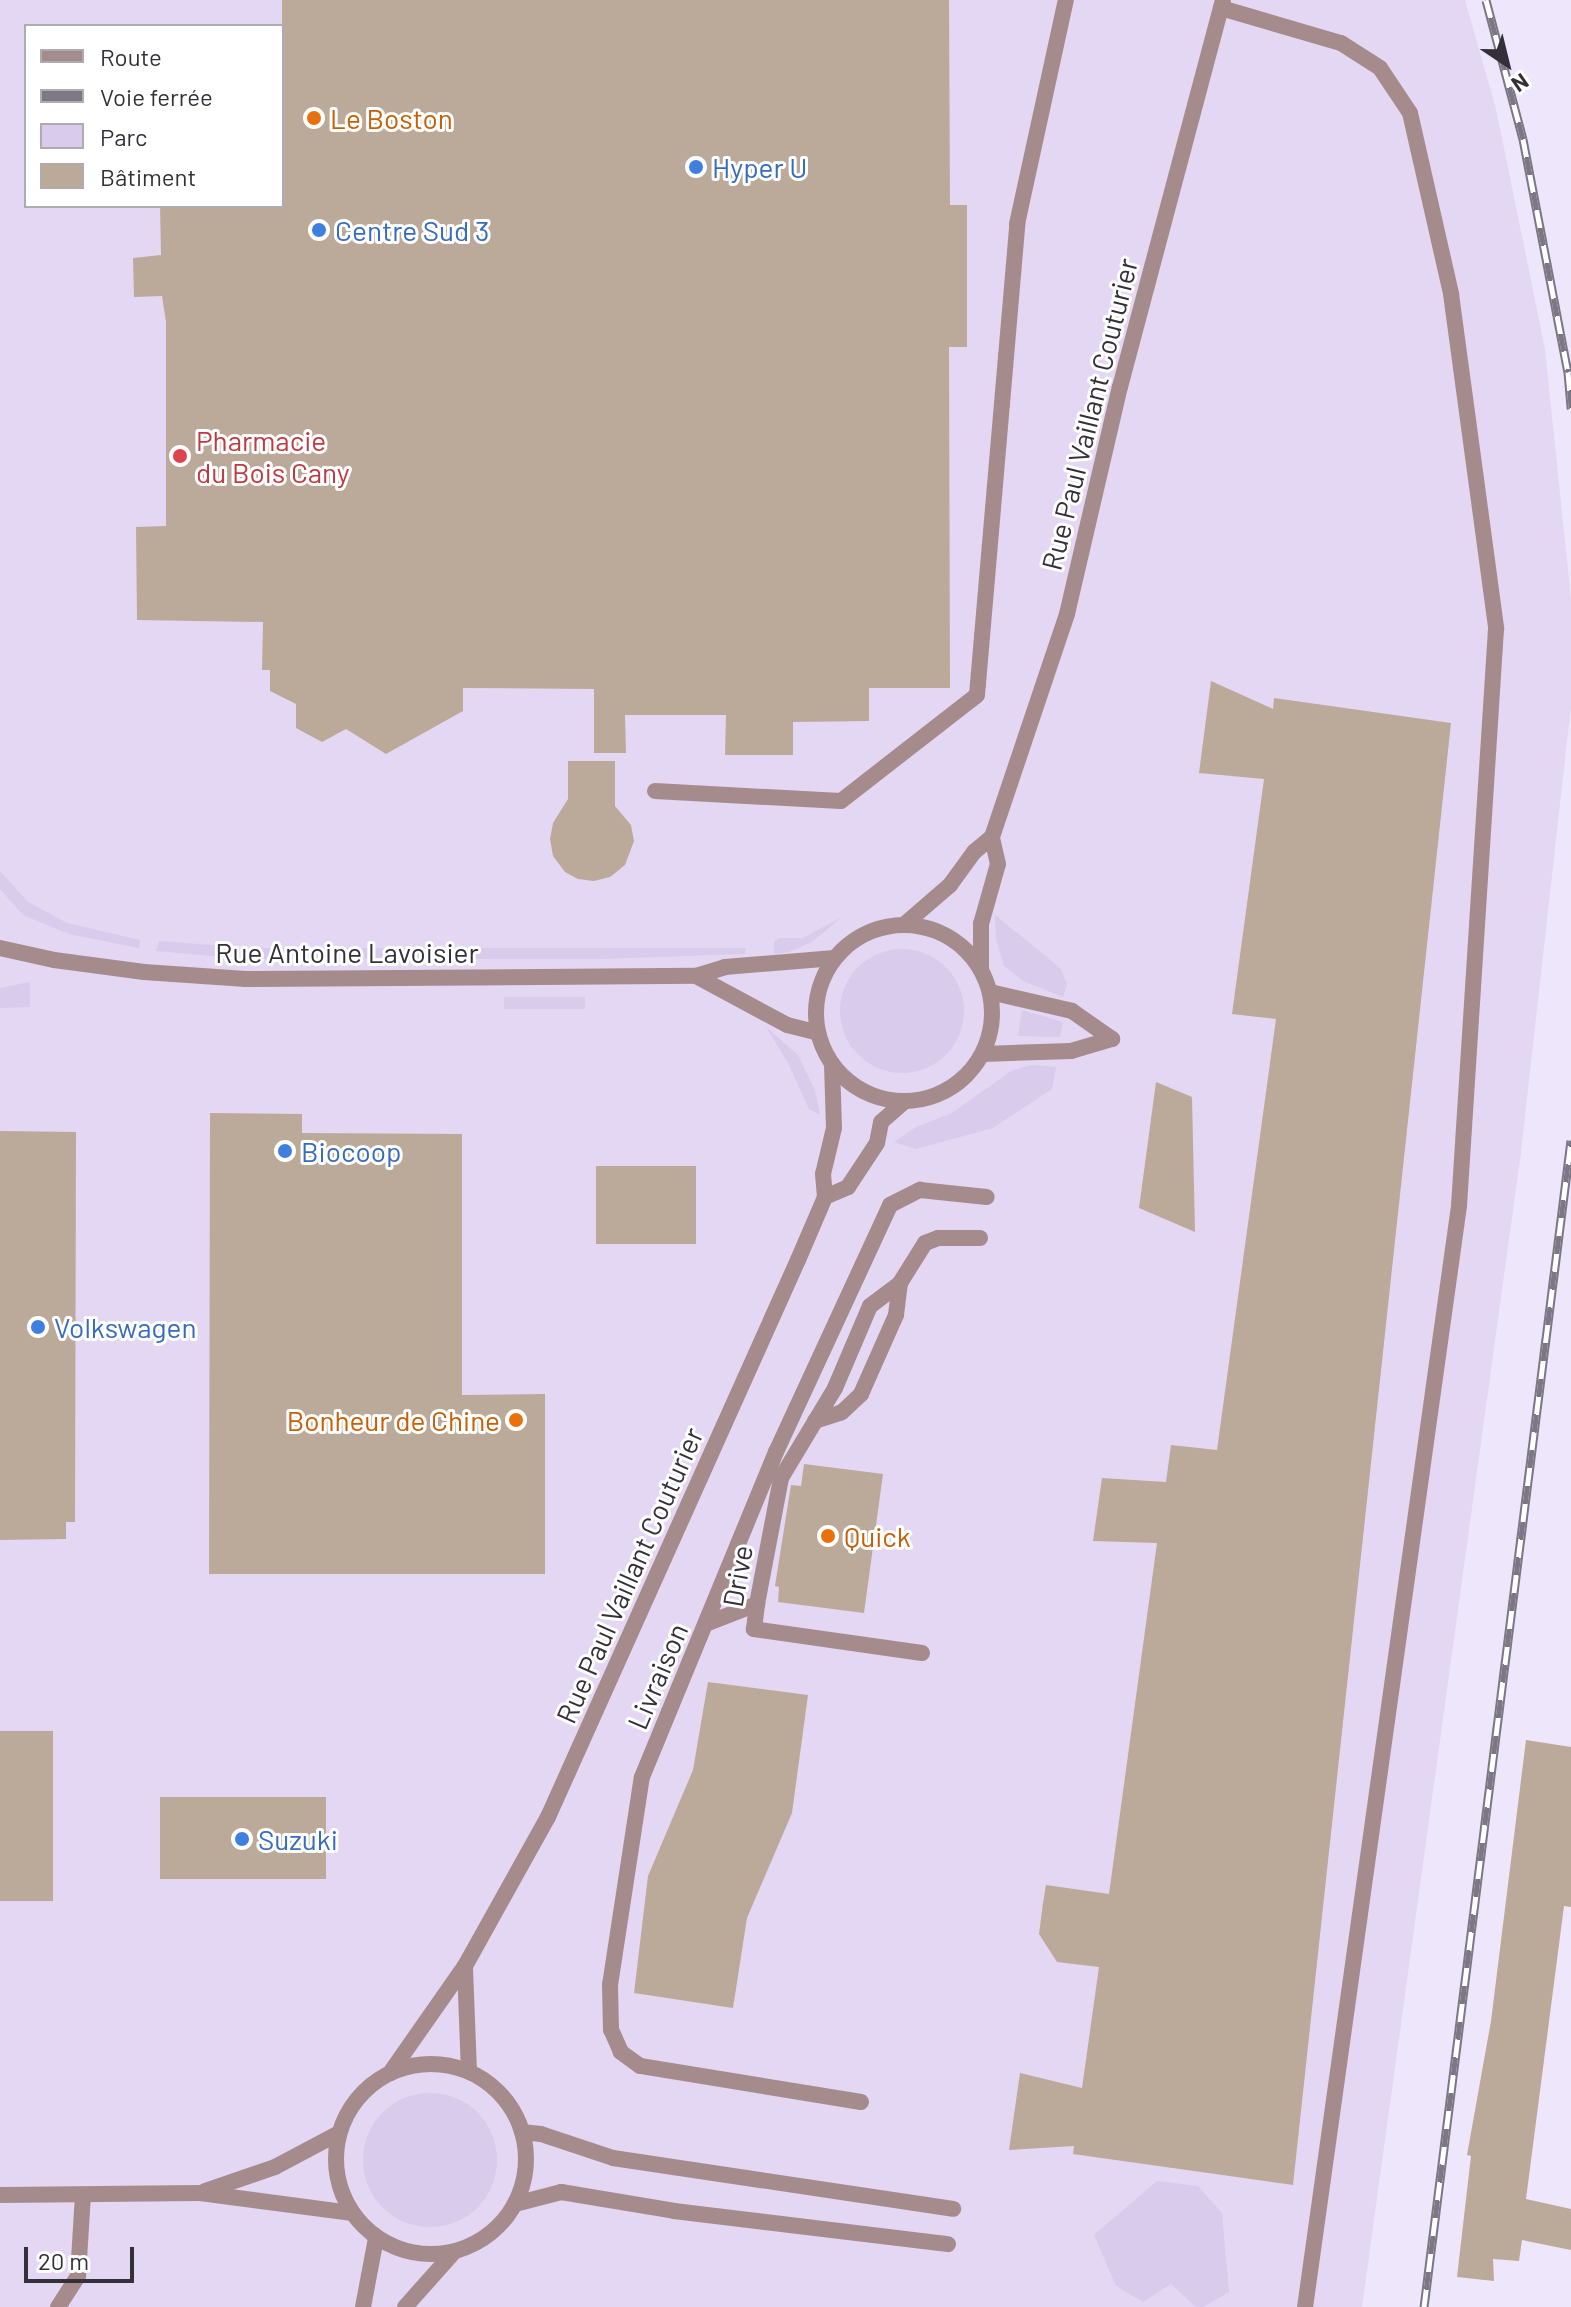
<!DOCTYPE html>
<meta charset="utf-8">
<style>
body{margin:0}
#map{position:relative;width:1571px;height:2307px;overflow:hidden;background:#eee6fb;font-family:Barlow,sans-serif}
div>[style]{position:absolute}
.built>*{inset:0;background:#e3d7f3}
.green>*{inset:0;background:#d8cbeb;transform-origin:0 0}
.round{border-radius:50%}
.building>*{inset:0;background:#bbaa9a;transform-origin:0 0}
.lane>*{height:16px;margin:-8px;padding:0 8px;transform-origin:8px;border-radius:8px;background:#a68b8d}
.street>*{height:16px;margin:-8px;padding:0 8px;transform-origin:8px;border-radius:8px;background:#a68b8d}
.street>.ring{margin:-8px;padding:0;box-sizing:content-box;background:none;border:16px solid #a68b8d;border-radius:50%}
.rail>*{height:9px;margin-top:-4.5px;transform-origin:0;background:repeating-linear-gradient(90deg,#fff 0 18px,#7c7784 0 36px);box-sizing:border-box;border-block:2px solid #7c7784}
.dots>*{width:22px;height:22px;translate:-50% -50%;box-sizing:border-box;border:4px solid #fff;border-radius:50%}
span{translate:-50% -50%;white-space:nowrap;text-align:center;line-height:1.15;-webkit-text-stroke:6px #fff;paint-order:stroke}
.food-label{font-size:28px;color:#c56008}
.left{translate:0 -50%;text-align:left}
.right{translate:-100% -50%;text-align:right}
.shop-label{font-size:28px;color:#366cbe}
.street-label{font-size:28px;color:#343039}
.health-label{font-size:28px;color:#be3a42}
.legend{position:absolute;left:24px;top:24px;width:260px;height:184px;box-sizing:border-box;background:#fff;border:2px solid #aeacb0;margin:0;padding:10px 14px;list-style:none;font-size:24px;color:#343039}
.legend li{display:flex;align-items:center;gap:16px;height:40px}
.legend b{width:40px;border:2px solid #aeacb0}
.north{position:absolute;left:1467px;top:24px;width:80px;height:80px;-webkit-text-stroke:6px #fff;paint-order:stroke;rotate:145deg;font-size:22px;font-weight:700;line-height:32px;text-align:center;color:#343039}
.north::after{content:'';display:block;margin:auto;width:28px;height:36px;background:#343039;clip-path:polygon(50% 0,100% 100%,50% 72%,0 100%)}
.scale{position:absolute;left:24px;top:2247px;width:110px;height:36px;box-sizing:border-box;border:4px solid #343039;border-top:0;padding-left:10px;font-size:24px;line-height:28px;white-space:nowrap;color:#343039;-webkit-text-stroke:6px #fff;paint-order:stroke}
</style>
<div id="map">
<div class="built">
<i style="clip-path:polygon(evenodd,0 0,1465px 0,1496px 109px,1545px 349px,1571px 599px,1571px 706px,1521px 1152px,1362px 2307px,0 2307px,0 0,26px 26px,282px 26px,282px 206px,26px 206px,26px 26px)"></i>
</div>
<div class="green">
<i style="clip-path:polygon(0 871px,28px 902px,67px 923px,140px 940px,139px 948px,69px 934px,23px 915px,0 889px)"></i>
<i style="clip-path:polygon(995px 915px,1060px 968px,1067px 984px,1063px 997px,1023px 981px,1004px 966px,996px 939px)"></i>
<i style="clip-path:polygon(842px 917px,812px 942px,789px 952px,774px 954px,774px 942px,779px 938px,803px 938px)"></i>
<i style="clip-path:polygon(159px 941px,250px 948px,746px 948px,745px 954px,600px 959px,246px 959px,156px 951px)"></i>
<i class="round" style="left:840px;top:949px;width:124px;height:124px"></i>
<i style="clip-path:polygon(30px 982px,30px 1007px,0 1008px,0 988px)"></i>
<i style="left:504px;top:997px;width:81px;height:12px"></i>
<i style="clip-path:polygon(1022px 1010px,1063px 1022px,1060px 1037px,1018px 1036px)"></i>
<i style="clip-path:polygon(766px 1027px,798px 1055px,815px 1090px,820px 1115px,809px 1109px,788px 1063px)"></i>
<i style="clip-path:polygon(1031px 1065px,1056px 1067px,1052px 1089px,993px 1128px,916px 1149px,894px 1142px,916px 1127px,952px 1113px,1011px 1071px)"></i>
<i class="round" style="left:363px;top:2093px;width:134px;height:134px"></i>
<i style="clip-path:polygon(1157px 2181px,1198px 2186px,1222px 2213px,1229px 2292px,1203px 2307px,1196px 2307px,1171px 2284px,1143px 2302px,1116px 2286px,1094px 2235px)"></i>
</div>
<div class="building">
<i style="clip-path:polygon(282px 0,949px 0,950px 205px,967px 205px,967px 347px,949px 347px,950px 688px,869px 688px,869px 721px,793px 722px,793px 755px,725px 755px,726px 715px,625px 715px,626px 753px,594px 753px,594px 689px,463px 688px,463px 711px,386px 754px,346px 729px,322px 742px,296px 728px,296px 704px,270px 691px,270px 670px,262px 670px,263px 622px,137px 620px,136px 527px,166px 526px,166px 322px,162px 296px,134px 297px,133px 258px,161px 255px,160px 206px,282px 206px)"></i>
<i style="clip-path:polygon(1211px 681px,1273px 709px,1274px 698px,1451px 723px,1293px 2185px,1073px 2154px,1074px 2146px,1009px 2150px,1020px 2073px,1082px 2088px,1099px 1967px,1057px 1962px,1039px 1934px,1043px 1903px,1046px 1885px,1109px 1894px,1157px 1543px,1093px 1541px,1102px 1478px,1166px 1482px,1171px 1445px,1217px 1450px,1276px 1019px,1232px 1014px,1264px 779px,1199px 773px)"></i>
<i style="clip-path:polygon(568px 761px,615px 761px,615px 806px,631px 825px,634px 841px,625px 865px,610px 877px,594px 881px,578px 879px,565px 872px,553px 856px,550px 839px,553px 823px,568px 799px)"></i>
<i style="clip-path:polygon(1156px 1082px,1192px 1097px,1195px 1232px,1139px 1208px)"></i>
<i style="clip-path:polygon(210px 1113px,302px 1114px,302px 1133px,462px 1134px,462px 1395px,545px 1394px,545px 1574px,209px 1574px)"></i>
<i style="clip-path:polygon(0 1131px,76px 1132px,75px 1522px,66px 1522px,66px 1539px,0 1540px)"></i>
<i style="left:596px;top:1166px;width:100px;height:78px"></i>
<i style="clip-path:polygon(804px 1464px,883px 1474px,864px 1613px,778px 1602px,779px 1587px,775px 1586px,791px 1485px,801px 1486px)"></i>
<i style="clip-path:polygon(708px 1682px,808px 1695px,792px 1813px,747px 1918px,733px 2008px,634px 1993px,648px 1876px,693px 1770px)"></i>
<i style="left:0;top:1731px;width:53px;height:170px"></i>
<i style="clip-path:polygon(1526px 1740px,1571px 1747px,1571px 1907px,1564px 1906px,1526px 2199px,1571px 2209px,1571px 2250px,1522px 2240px,1519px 2261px,1493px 2259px,1494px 2281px,1457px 2277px,1471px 2156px,1467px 2155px,1491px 2021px)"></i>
<i style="left:160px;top:1797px;width:166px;height:82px"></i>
</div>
<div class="lane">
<i style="left:1221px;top:8px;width:125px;rotate:16.3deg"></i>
<i style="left:1341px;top:43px;width:46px;rotate:32.7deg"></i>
<i style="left:1380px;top:68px;width:54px;rotate:56.3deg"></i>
<i style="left:1410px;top:113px;width:186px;rotate:77.2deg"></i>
<i style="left:1451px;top:294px;width:338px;rotate:82.3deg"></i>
<i style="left:1496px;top:629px;width:578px;rotate:93.67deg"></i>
<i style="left:1459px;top:1206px;width:1112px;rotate:97.96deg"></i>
<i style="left:655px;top:791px;width:186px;rotate:3.1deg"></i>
<i style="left:841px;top:801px;width:172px;rotate:-37.9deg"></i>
<i style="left:977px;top:695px;width:473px;rotate:-85.1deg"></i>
<i style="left:1017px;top:224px;width:229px;rotate:-77.7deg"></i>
<i style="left:990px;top:992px;width:84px;rotate:13deg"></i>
<i style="left:1072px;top:1011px;width:49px;rotate:35deg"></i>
<i style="left:983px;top:1054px;width:88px;rotate:-2deg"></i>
<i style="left:1071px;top:1051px;width:43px;rotate:-16.3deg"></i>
<i style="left:815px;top:1421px;width:28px;rotate:-18deg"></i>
<i style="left:842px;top:1412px;width:26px;rotate:-43deg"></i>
<i style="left:861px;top:1394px;width:86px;rotate:-66.1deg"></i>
<i style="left:896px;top:1315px;width:32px;rotate:-83deg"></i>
<i style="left:708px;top:1623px;width:53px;rotate:-21.2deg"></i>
<i style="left:922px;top:1653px;width:170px;rotate:-171.9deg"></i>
<i style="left:754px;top:1629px;width:25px;rotate:-83deg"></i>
<i style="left:757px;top:1604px;width:128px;rotate:-79.2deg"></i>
<i style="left:781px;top:1478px;width:105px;rotate:-59deg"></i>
<i style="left:835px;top:1388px;width:89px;rotate:-66.9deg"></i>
<i style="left:870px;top:1306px;width:38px;rotate:-37deg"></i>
<i style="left:900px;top:1283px;width:47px;rotate:-58deg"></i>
<i style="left:925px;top:1243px;width:14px;rotate:-21deg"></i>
<i style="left:938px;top:1238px;width:42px"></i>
<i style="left:861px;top:2102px;width:224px;rotate:-170.7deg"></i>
<i style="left:640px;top:2066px;width:24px;rotate:-144deg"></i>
<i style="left:621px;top:2052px;width:24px;rotate:-114deg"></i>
<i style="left:611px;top:2030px;width:45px;rotate:-91.3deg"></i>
<i style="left:610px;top:1985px;width:210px;rotate:-81.3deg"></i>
<i style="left:642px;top:1777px;width:352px;rotate:-67.6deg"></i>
<i style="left:776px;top:1452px;width:272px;rotate:-65.2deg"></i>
<i style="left:890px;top:1205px;width:34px;rotate:-27deg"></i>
<i style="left:920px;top:1190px;width:67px;rotate:6deg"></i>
<i style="left:522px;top:2132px;width:19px;rotate:6deg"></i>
<i style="left:541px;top:2134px;width:76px;rotate:18.4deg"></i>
<i style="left:613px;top:2158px;width:344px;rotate:8.5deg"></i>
<i style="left:515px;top:2204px;width:48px;rotate:-14.6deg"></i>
<i style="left:561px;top:2192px;width:115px;rotate:9.5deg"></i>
<i style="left:674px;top:2211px;width:276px;rotate:6.9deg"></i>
<i style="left:58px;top:2307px;width:37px;rotate:-57deg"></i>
<i style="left:78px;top:2276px;width:81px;rotate:-86.5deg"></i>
</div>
<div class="street">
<i style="left:906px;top:923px;width:58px;rotate:-40.8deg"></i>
<i style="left:950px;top:885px;width:41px;rotate:-54deg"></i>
<i style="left:974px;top:852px;width:23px;rotate:-40deg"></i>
<i style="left:992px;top:837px;width:235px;rotate:-71.4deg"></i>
<i style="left:1067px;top:614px;width:233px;rotate:-76.9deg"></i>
<i style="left:1120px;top:387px;width:400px;rotate:-75.1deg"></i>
<i class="ring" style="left:816px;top:925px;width:160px;height:160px"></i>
<i style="left:0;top:948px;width:55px;rotate:12.5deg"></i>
<i style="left:54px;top:960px;width:91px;rotate:7.6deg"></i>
<i style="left:144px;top:972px;width:102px;rotate:3.9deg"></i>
<i style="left:246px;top:979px;width:450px;rotate:-0.4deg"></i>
<i style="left:696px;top:976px;width:30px;rotate:-17deg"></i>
<i style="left:725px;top:967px;width:110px;rotate:-4.7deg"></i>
<i style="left:981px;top:968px;width:44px;rotate:-90deg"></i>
<i style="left:981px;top:924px;width:62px;rotate:-74.2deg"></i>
<i style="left:998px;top:864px;width:28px;rotate:-103deg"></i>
<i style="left:696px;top:976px;width:103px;rotate:28.3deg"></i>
<i style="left:787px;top:1025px;width:32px;rotate:14deg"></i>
<i style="left:825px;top:1197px;width:25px;rotate:-23deg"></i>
<i style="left:848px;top:1187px;width:53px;rotate:-56.6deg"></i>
<i style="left:877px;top:1143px;width:21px;rotate:-79deg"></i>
<i style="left:881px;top:1122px;width:30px;rotate:-41deg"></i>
<i style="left:465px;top:1968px;width:103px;rotate:87.8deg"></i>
<i class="ring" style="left:336px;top:2064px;width:174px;height:174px"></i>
<i style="left:390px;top:2073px;width:131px;rotate:-55deg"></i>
<i style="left:465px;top:1966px;width:171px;rotate:-60.9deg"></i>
<i style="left:548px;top:1817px;width:611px;rotate:-65.83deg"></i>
<i style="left:798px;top:1260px;width:69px;rotate:-66.8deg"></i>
<i style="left:825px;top:1197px;width:23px;rotate:-95deg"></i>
<i style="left:823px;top:1174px;width:47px;rotate:-76.6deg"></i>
<i style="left:834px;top:1128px;width:64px;rotate:-91.8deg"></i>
<i style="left:205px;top:2191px;width:74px;rotate:-18.9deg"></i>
<i style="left:275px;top:2167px;width:72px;rotate:-28deg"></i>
<i style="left:0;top:2195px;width:200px;rotate:-0.6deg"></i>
<i style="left:200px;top:2193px;width:152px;rotate:7.5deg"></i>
<i style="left:363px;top:2307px;width:70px;rotate:-79.3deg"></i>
<i style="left:405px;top:2307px;width:74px;rotate:-48.3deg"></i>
</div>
<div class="rail">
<i style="left:1486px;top:0;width:144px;rotate:75.1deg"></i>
<i style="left:1523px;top:139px;width:237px;rotate:79.1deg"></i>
<i style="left:1568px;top:372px;width:37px;rotate:85deg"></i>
<i style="left:1424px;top:2307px;width:1176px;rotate:-82.82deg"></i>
</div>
<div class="dots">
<i style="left:314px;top:118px;background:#e8710a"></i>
<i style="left:696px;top:167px;background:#3f7fe0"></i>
<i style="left:319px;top:230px;background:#3f7fe0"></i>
<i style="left:180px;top:456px;background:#e0444e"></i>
<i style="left:285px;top:1151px;background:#3f7fe0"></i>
<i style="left:38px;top:1327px;background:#3f7fe0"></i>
<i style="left:516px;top:1420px;background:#e8710a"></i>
<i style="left:828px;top:1536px;background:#e8710a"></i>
<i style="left:242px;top:1839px;background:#3f7fe0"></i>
</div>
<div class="food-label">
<span class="left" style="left:330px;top:118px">Le Boston</span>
<span class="right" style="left:500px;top:1420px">Bonheur de Chine</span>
<span class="left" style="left:844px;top:1536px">Quick</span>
</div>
<div class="shop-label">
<span class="left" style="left:712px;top:167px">Hyper U</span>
<span class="left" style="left:335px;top:230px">Centre Sud 3</span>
<span class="left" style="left:301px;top:1151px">Biocoop</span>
<span class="left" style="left:54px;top:1327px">Volkswagen</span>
<span class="left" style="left:258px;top:1839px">Suzuki</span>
</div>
<div class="street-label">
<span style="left:1089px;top:414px;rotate:-76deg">Rue Paul Vaillant Couturier</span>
<span style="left:347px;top:952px">Rue Antoine Lavoisier</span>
<span style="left:629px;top:1575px;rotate:-66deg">Rue Paul Vaillant Couturier</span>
<span style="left:737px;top:1576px;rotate:-80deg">Drive</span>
<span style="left:657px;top:1676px;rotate:-67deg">Livraison</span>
</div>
<div class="health-label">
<span class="left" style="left:196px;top:456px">Pharmacie<br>du Bois Cany</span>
</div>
<ul class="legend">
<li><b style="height:10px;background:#a68b8d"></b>Route</li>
<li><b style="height:10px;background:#7c7784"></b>Voie ferrée</li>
<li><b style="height:22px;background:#d8cbeb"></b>Parc</li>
<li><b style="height:22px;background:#bbaa9a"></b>Bâtiment</li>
</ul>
<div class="north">N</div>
<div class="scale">20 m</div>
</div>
